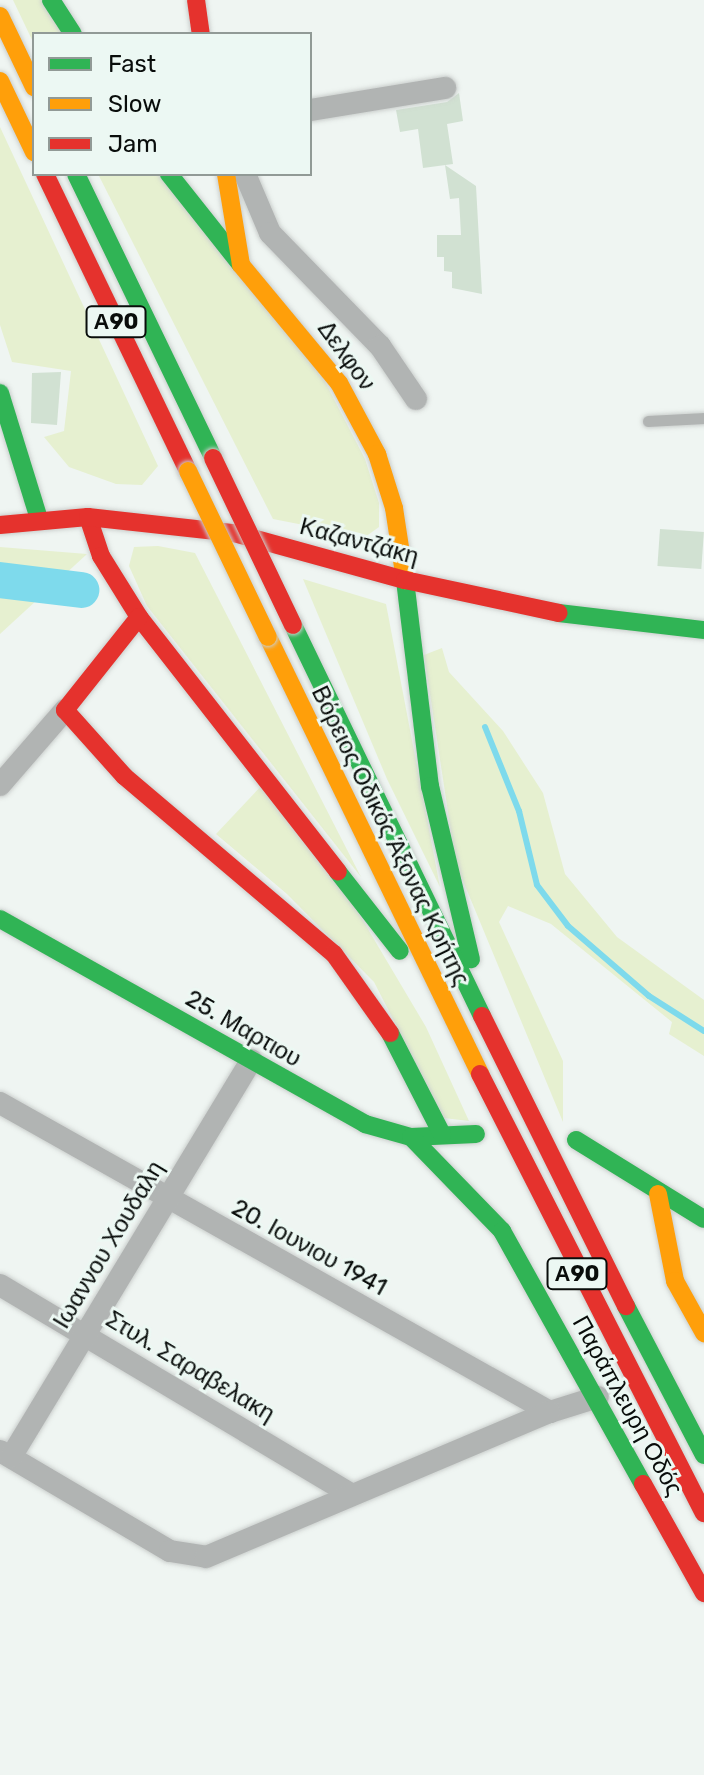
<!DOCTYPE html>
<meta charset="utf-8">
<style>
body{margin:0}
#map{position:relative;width:704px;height:1775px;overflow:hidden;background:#eff5f2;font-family:Rubik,sans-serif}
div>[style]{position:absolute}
.green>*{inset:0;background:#e6f0d0}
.stream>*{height:6px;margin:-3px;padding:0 3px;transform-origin:3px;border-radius:3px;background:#7edaec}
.river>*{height:36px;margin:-18px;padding:0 18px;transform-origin:18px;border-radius:18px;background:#7edaec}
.building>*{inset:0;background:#d1e1d2;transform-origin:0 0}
.roads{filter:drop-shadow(0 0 2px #cbcfcd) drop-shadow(0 0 2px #cbcfcd)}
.lane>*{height:11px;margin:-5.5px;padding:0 5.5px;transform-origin:5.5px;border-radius:5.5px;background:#b1b4b3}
.street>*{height:22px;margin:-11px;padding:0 11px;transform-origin:11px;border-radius:11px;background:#b1b4b3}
.fast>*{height:18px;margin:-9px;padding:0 9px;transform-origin:9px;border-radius:9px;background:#30b455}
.slow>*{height:18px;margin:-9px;padding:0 9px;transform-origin:9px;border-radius:9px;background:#ff9f0a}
.jam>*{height:18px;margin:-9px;padding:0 9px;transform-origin:9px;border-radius:9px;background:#e5322d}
.bridges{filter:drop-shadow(0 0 2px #cbcfcd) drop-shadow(0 0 2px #cbcfcd)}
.slow-bridge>*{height:18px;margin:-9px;padding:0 9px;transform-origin:9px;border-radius:9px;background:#ff9f0a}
.jam-bridge>*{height:18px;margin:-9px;padding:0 9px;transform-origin:9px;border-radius:9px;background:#e5322d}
span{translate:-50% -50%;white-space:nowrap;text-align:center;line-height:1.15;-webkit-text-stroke:6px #ecf8f3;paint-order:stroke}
.shield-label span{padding:2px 6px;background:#ecf8f3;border:2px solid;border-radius:6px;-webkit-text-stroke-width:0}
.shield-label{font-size:22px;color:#090d0b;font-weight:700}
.street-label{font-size:24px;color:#090d0b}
.legend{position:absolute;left:32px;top:32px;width:280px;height:144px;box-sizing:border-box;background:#ecf8f3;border:2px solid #919a96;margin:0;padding:10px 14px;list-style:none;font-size:24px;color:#090d0b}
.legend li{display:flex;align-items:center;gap:16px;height:40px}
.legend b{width:40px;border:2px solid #919a96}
</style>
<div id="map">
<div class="green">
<i style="clip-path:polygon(13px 0,43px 0,64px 34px,34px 34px,34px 44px)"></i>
<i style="clip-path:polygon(0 127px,158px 466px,142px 485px,116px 484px,69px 467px,44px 437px,64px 431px,71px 371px,12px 362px,0 325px)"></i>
<i style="clip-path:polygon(98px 174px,159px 174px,322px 376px,365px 459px,379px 503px,379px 527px,365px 537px,273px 519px)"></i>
<i style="clip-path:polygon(158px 546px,195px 553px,361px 877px,147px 606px,129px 566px,134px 547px)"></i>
<i style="clip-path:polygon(0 547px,87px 554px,0 634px)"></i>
<i style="clip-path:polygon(303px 579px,386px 604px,440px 887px,387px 779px)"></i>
<i style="clip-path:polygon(442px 648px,449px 672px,503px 731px,543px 793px,565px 874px,617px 937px,704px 1000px,704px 1056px,669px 1034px,672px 1022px,551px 924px,508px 906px,499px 922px,563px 1061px,563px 1122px,456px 864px,424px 655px)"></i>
<i style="clip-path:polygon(263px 784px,359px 914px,426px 1027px,469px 1121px,444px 1118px,374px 982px,287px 894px,216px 834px)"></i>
</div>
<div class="stream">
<i style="left:485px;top:727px;width:91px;rotate:68deg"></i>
<i style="left:519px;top:811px;width:76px;rotate:76.3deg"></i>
<i style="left:537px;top:885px;width:51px;rotate:52.9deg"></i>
<i style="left:568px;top:926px;width:107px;rotate:40.8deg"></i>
<i style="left:649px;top:996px;width:65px;rotate:32.5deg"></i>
</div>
<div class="river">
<i style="left:0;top:580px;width:82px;rotate:7deg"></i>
</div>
<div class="building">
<i style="clip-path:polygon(459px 93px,463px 121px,447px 124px,453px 164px,423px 168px,418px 129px,400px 132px,396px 110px,447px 102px)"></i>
<i style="clip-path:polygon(445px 165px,476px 186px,482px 294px,452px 288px,452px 272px,444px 271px,444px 257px,437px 257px,437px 235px,461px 235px,459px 198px,450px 199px)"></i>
<i style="clip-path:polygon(61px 372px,57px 425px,31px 423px,32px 373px)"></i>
<i style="left:660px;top:529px;width:44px;height:37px;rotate:4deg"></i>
</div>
<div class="roads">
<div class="lane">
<i style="left:648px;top:421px;width:56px;rotate:-3.1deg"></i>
</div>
<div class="street">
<i style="left:310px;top:110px;width:137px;rotate:-9.3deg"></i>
<i style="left:245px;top:174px;width:64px;rotate:67deg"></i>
<i style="left:270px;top:233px;width:158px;rotate:45.8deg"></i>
<i style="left:380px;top:346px;width:64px;rotate:55.8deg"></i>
<i style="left:0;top:785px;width:99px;rotate:-49.1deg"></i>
<i style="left:0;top:1103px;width:631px;rotate:29.33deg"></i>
<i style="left:550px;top:1412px;width:50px;rotate:-17.4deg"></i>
<i style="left:0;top:1285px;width:410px;rotate:30.8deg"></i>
<i style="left:0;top:1451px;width:197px;rotate:30.5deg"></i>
<i style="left:170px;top:1551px;width:36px;rotate:9deg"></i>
<i style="left:206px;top:1557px;width:373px;rotate:-22.9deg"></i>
<i style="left:11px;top:1457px;width:464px;rotate:-58.8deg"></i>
</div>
<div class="fast">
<i style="left:51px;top:0;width:40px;rotate:57.1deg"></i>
<i style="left:76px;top:174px;width:315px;rotate:64.2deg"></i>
<i style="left:169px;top:174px;width:116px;rotate:51.6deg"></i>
<i style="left:0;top:393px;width:132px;rotate:72.8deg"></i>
<i style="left:405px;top:580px;width:208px;rotate:83.1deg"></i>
<i style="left:430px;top:786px;width:178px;rotate:76.7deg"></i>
<i style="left:559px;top:613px;width:146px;rotate:6.7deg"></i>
<i style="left:293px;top:625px;width:434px;rotate:64.2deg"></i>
<i style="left:338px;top:872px;width:100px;rotate:51.9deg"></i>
<i style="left:0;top:919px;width:419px;rotate:29.3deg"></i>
<i style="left:365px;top:1124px;width:48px;rotate:15.8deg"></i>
<i style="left:411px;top:1137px;width:65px;rotate:-2.6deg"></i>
<i style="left:390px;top:1033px;width:114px;rotate:62.8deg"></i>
<i style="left:411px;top:1137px;width:131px;rotate:45.9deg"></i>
<i style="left:502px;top:1231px;width:290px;rotate:60.9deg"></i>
<i style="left:576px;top:1140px;width:150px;rotate:31.7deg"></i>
<i style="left:626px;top:1306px;width:168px;rotate:62.4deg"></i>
</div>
<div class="slow">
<i style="left:0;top:16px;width:79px;rotate:64.4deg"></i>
<i style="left:0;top:81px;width:79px;rotate:64.4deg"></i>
<i style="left:226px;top:174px;width:92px;rotate:80.6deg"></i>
<i style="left:241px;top:265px;width:153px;rotate:50.3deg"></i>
<i style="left:339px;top:383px;width:81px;rotate:61.8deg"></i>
<i style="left:377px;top:454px;width:57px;rotate:72.5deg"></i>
<i style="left:394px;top:508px;width:73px;rotate:81.3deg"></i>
<i style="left:268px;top:637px;width:486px;rotate:64.1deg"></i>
<i style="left:658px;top:1194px;width:89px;rotate:78.9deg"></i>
<i style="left:675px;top:1281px;width:60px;rotate:60.9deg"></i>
</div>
<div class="jam">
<i style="left:196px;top:0;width:34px;rotate:82deg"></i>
<i style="left:45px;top:174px;width:330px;rotate:64.3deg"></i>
<i style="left:88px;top:517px;width:41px;rotate:71.6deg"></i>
<i style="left:101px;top:556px;width:72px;rotate:58.1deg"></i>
<i style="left:139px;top:617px;width:323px;rotate:52deg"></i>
<i style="left:0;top:525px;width:88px;rotate:-5.2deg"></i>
<i style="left:88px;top:517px;width:147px;rotate:6.3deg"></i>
<i style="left:234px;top:533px;width:177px;rotate:15.4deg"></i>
<i style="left:405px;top:580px;width:157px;rotate:12.1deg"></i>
<i style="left:139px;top:617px;width:119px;rotate:128.5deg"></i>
<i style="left:65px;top:710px;width:89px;rotate:48.2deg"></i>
<i style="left:124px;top:776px;width:275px;rotate:40.3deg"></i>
<i style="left:334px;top:954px;width:97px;rotate:54.7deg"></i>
<i style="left:482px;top:1016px;width:324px;rotate:63.6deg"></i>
<i style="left:480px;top:1074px;width:493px;rotate:63deg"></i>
<i style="left:643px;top:1484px;width:125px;rotate:60.8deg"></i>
</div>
</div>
<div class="bridges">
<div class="slow-bridge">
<i style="left:188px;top:471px;width:184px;rotate:64.3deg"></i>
</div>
<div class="jam-bridge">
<i style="left:213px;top:458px;width:185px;rotate:64.4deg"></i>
</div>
</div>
<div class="shield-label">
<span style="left:116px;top:322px">Α90</span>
<span style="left:577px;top:1274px">Α90</span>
</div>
<div class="street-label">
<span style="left:346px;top:356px;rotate:54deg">Δελφον</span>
<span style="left:359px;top:542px;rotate:15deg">Καζαντζάκη</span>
<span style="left:390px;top:836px;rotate:64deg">Βόρειος Οδικός Άξονας Κρήτης</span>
<span style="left:243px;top:1029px;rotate:30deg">25. Μαρτιου</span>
<span style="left:109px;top:1245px;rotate:-59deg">Ιωαννου Χουδαλη</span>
<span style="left:309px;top:1248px;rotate:29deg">20. Ιουνιου 1941</span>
<span style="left:190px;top:1367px;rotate:31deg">Στυλ. Σαραβελακη</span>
<span style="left:627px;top:1406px;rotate:61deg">Παράπλευρη Οδός</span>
</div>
<ul class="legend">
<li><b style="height:10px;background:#30b455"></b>Fast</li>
<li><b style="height:10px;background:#ff9f0a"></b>Slow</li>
<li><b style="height:10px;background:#e5322d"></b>Jam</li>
</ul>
</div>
